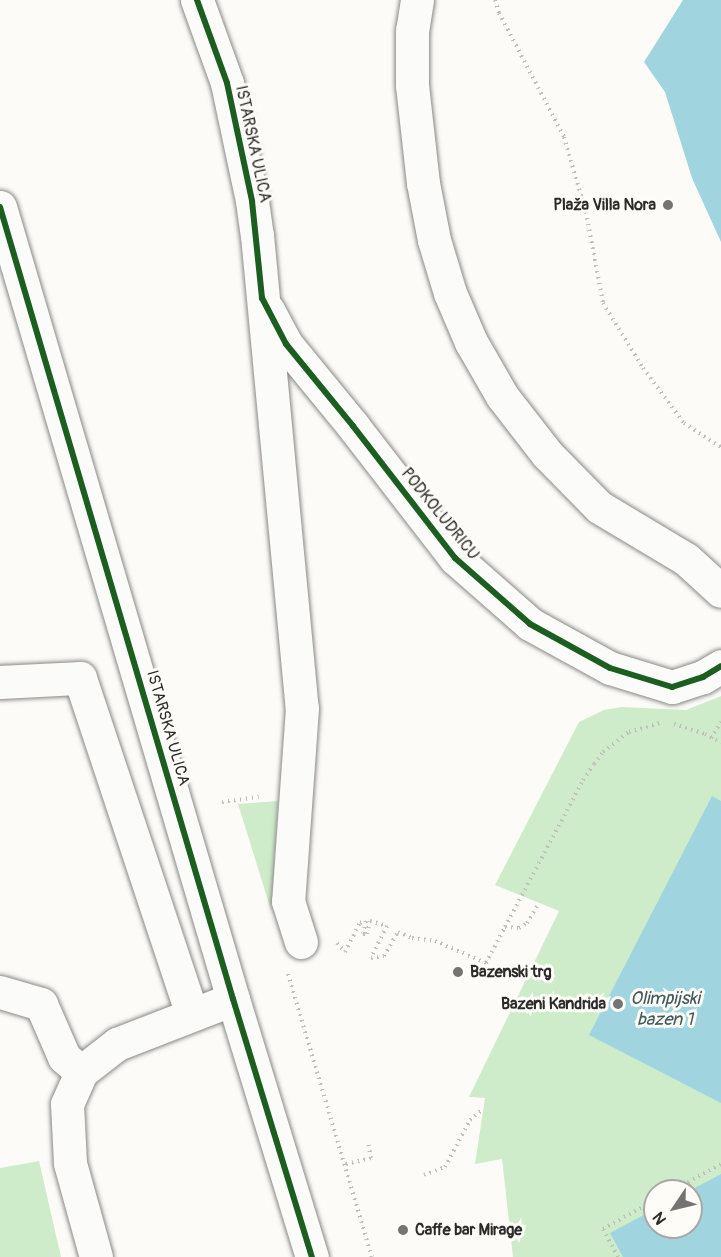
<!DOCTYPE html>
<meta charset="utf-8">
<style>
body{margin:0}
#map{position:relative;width:721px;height:1257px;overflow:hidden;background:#fcfbf8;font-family:Pangolin,sans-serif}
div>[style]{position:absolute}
.green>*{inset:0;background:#ceecca}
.water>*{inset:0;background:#a0d5e0}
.path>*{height:4px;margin-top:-2px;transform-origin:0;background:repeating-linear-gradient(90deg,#c0bfbc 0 1.5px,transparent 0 6px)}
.roads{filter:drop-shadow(0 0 2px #898987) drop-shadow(0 0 2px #898987)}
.minor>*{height:33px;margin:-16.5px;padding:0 16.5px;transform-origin:16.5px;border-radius:16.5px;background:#fbfbf9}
.major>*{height:33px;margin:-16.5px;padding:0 16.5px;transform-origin:16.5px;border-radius:16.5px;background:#fbfbf9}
.cycleway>*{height:6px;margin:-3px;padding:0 3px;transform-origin:3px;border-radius:3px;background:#1b5e20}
.dots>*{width:16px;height:16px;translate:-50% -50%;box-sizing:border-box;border:3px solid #fdfcf7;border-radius:50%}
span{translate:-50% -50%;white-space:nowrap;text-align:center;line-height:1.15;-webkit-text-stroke:6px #fdfcf7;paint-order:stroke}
.street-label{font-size:16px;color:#2b2b2b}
.poi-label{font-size:16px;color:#2b2b2b;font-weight:700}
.right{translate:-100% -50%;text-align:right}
.left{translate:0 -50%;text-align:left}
.water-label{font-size:18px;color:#42595e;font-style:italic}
.north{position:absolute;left:643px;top:1179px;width:60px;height:60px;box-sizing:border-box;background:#fdfcf7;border:2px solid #a9a8a5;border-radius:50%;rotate:235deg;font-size:16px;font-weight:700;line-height:24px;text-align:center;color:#2b2b2b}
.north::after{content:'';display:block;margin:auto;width:21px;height:27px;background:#747473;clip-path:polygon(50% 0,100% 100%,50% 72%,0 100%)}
</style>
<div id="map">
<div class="green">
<i style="clip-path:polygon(evenodd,721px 696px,721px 1257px,513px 1257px,502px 1159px,475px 1164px,485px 1098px,469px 1097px,559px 911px,495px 885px,579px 722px,604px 710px,622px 707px,686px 710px,721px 696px,655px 1191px,691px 1191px,691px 1227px,655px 1227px,655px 1191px)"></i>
<i style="clip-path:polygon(278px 801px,271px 910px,238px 804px)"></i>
<i style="clip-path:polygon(39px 1161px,61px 1257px,0 1257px,0 1168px)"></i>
</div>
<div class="water">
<i style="clip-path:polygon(683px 0,721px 0,721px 242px,692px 178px,665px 92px,644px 62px)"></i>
<i style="clip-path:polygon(712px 796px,721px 801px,721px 1103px,589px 1035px)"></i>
<i style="clip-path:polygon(721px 1174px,721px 1257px,623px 1257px,610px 1233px,655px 1209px,655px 1227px,691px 1227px,691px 1191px,689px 1191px)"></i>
</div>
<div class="path">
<i style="left:495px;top:0;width:14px;rotate:73deg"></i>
<i style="left:499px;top:13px;width:140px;rotate:62.3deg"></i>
<i style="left:564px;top:137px;width:78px;rotate:73.7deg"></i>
<i style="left:586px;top:212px;width:93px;rotate:79.4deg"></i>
<i style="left:603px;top:303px;width:76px;rotate:58.4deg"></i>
<i style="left:643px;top:368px;width:69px;rotate:53.3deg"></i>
<i style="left:684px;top:423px;width:44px;rotate:33deg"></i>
<i style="left:674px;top:724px;width:33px;rotate:18deg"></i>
<i style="left:705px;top:734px;width:18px;rotate:29deg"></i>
<i style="left:711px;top:738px;width:19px;rotate:-58deg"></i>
<i style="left:222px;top:802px;width:37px;rotate:-8deg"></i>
<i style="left:505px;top:927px;width:166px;rotate:-62deg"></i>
<i style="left:583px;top:780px;width:19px;rotate:-55deg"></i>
<i style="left:594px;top:764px;width:15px;rotate:-53deg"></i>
<i style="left:603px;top:752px;width:33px;rotate:-38deg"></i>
<i style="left:629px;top:732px;width:32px;rotate:-16deg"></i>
<i style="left:337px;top:943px;width:12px;rotate:48deg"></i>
<i style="left:345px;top:952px;width:33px;rotate:-63deg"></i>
<i style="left:360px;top:923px;width:6px;rotate:-18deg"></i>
<i style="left:366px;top:921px;width:13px;rotate:103deg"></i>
<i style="left:363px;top:934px;width:4px"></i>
<i style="left:367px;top:934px;width:13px;rotate:-77deg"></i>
<i style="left:370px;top:921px;width:18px;rotate:16deg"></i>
<i style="left:387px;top:926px;width:36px;rotate:117deg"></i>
<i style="left:371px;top:958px;width:13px;rotate:-9deg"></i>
<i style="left:384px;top:956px;width:28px;rotate:-60deg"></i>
<i style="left:398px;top:932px;width:15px;rotate:23deg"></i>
<i style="left:412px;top:938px;width:23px;rotate:7deg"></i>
<i style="left:435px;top:941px;width:56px;rotate:23.3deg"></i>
<i style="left:486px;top:963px;width:41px;rotate:-62.2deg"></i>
<i style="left:505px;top:927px;width:14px;rotate:4deg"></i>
<i style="left:519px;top:928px;width:9px;rotate:-32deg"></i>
<i style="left:527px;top:923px;width:23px;rotate:-59deg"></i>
<i style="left:288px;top:974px;width:295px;rotate:73.5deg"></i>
<i style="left:346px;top:1164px;width:26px;rotate:-13deg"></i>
<i style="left:371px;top:1158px;width:15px;rotate:-101deg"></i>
<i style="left:424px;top:1175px;width:22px;rotate:-21deg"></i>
<i style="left:445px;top:1167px;width:53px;rotate:-62deg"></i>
<i style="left:470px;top:1120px;width:17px;rotate:-40deg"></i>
<i style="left:672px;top:1191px;width:56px;rotate:-28.9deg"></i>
<i style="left:618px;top:1257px;width:32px;rotate:-118deg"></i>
<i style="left:603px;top:1229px;width:60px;rotate:-29.1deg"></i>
</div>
<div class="roads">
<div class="minor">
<i style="left:197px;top:0;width:88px;rotate:70.1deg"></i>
<i style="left:227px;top:83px;width:121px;rotate:78deg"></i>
<i style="left:252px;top:201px;width:34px;rotate:82deg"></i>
<i style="left:257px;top:235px;width:475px;rotate:84.6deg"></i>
<i style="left:302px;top:708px;width:194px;rotate:94.1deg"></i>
<i style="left:288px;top:901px;width:43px;rotate:72.4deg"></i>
<i style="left:417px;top:0;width:30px;rotate:99deg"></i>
<i style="left:412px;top:30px;width:55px;rotate:90deg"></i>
<i style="left:412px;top:85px;width:99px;rotate:83.6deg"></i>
<i style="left:423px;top:183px;width:58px;rotate:79.1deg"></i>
<i style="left:434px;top:240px;width:55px;rotate:73.2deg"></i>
<i style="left:450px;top:293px;width:53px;rotate:66.8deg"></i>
<i style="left:471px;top:342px;width:62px;rotate:60.1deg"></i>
<i style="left:502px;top:396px;width:73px;rotate:52.2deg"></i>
<i style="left:547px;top:454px;width:74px;rotate:45.5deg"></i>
<i style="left:599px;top:507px;width:101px;rotate:30.9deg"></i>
<i style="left:686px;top:559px;width:47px;rotate:42.4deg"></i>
<i style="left:268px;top:310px;width:38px;rotate:62deg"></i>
<i style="left:286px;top:344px;width:106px;rotate:50.7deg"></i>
<i style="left:353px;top:426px;width:167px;rotate:52.3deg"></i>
<i style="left:455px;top:558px;width:100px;rotate:41.3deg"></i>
<i style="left:530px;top:624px;width:91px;rotate:28.8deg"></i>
<i style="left:610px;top:668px;width:65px;rotate:17deg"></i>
<i style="left:672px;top:687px;width:33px;rotate:-18deg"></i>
<i style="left:703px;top:677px;width:21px;rotate:-31deg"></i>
<i style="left:0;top:682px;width:80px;rotate:-2.9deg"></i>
<i style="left:80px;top:678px;width:354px;rotate:71.6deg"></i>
<i style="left:0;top:992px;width:43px;rotate:16.3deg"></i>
<i style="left:41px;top:1004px;width:58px;rotate:66.5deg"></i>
<i style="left:64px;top:1057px;width:23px;rotate:41deg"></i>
<i style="left:96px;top:1257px;width:98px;rotate:-105.5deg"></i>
<i style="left:70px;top:1163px;width:59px;rotate:-92.9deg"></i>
<i style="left:67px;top:1104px;width:35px;rotate:-66deg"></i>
<i style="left:81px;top:1072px;width:46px;rotate:-37.9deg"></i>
<i style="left:117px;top:1044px;width:124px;rotate:-21.2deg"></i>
</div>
<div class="major">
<i style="left:0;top:207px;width:826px;rotate:73.61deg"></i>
<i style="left:233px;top:999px;width:270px;rotate:73deg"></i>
</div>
</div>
<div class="cycleway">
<i style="left:197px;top:0;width:88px;rotate:70.1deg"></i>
<i style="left:227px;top:83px;width:121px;rotate:78deg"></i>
<i style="left:252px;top:201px;width:98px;rotate:84.1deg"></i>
<i style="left:262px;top:298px;width:52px;rotate:62.4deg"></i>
<i style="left:286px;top:344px;width:106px;rotate:50.7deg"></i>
<i style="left:353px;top:426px;width:167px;rotate:52.3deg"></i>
<i style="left:455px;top:558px;width:100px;rotate:41.3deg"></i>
<i style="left:530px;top:624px;width:91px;rotate:28.8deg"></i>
<i style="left:610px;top:668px;width:65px;rotate:17deg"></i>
<i style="left:672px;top:687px;width:33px;rotate:-18deg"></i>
<i style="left:703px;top:677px;width:21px;rotate:-31deg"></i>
<i style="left:0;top:207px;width:826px;rotate:73.61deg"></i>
<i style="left:233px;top:999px;width:270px;rotate:73deg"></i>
</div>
<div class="dots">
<i style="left:668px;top:205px;background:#747473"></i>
<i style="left:458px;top:972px;background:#747473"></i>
<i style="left:618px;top:1004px;background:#747473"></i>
<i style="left:403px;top:1230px;background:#747473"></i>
</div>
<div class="street-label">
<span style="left:253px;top:144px;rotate:78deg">ISTARSKA ULICA</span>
<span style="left:440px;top:514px;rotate:51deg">PODKOLUDRICU</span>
<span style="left:168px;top:728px;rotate:74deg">ISTARSKA ULICA</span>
</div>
<div class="poi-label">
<span class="right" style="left:656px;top:205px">Plaža Villa Nora</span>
<span class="left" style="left:470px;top:972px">Bazenski trg</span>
<span class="right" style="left:606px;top:1004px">Bazeni Kandrida</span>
<span class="left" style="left:415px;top:1230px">Caffe bar Mirage</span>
</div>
<div class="water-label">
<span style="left:665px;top:1010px">Olimpijski<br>bazen 1</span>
</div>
<div class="north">N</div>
</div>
